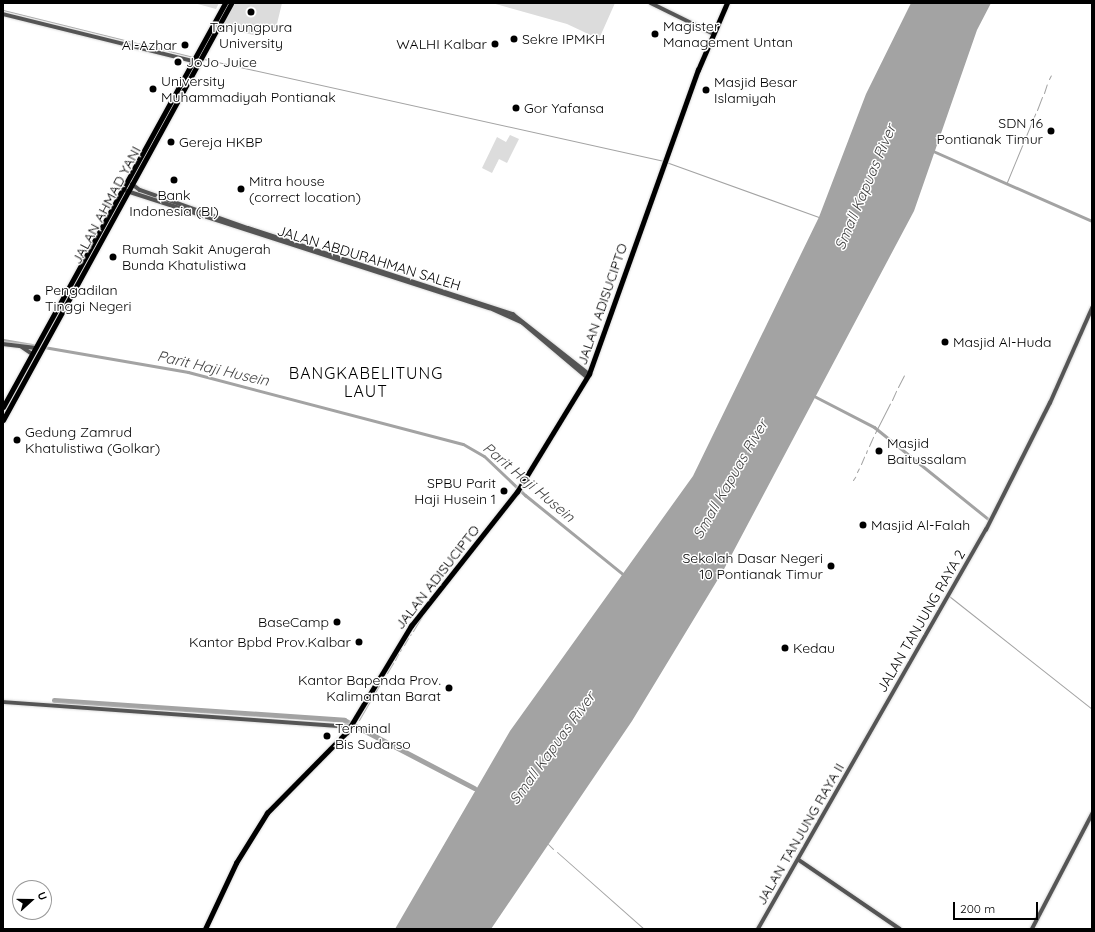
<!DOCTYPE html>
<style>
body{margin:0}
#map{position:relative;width:1095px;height:932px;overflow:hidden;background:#fff;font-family:Quicksand,sans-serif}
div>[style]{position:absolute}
.green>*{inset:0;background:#dcdcdc}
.water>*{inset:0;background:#a3a3a3}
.stream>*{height:1px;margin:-0.5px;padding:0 0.5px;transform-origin:0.5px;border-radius:0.5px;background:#a3a3a3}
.canal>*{height:3px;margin:-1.5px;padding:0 1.5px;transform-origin:1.5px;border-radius:1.5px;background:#a3a3a3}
.river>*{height:5px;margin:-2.5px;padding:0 2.5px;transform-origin:2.5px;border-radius:2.5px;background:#a3a3a3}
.roads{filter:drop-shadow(0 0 1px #dbdbdb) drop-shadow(0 0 1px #dbdbdb)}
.minor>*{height:3.5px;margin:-1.75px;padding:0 1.75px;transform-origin:1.75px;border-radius:1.75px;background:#555}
.major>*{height:4.5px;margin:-2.25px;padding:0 2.25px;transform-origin:2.25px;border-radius:2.25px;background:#000}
.highway>*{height:5px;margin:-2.5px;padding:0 2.5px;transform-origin:2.5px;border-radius:2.5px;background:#000}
.dots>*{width:11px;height:11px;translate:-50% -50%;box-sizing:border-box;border:2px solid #fff;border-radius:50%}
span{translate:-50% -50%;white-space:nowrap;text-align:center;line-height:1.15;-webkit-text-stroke:3px #fff;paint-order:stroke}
.poi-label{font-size:14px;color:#000}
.left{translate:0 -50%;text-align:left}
.right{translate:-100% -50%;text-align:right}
.street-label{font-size:14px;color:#000}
.water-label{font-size:15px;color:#444;font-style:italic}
.quarter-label{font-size:16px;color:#000;letter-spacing:1px}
.frame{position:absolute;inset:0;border:4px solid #000;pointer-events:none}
.north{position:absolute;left:12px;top:880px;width:40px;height:40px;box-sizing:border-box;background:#fff;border:1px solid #999;border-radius:50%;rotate:69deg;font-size:11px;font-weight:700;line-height:16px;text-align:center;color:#000}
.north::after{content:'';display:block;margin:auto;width:14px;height:18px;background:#000;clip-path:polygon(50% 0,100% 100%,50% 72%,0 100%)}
.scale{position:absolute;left:953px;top:902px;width:85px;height:18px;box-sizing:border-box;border:2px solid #000;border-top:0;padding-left:5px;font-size:12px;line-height:14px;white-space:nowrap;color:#000;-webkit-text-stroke:3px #fff;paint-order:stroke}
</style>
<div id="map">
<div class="green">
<i style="clip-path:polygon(194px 3px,219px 3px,216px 9px)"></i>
<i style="clip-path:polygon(235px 3px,282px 3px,276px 28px,260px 25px,257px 36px,221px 27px)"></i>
<i style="clip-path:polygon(492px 3px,615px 3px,599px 39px,567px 24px)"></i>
<i style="clip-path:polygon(510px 135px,519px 139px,507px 163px,499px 159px,492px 173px,482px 168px,497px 137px,506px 142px)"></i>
</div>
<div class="water">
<i style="clip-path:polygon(911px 3px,991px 3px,977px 30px,914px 211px,723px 571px,632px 721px,491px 929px,395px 929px,510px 731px,693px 476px,819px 217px,866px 94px)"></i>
</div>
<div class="stream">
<i style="left:3px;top:10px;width:196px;rotate:13.9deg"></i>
<i style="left:204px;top:59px;width:470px;rotate:12.5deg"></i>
<i style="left:1049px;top:79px;width:4px;rotate:-63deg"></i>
<i style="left:1044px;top:93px;width:9px;rotate:-72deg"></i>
<i style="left:1037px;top:110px;width:14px;rotate:-69deg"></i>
<i style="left:666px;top:162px;width:163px;rotate:19.8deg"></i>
<i style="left:1007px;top:182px;width:74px;rotate:-67.6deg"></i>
<i style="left:898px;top:387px;width:13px;rotate:-63deg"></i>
<i style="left:892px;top:400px;width:10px;rotate:-66deg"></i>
<i style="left:875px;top:433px;width:33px;rotate:-63deg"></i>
<i style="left:869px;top:446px;width:10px;rotate:-66deg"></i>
<i style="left:866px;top:453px;width:3px;rotate:-72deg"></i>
<i style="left:861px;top:464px;width:8px;rotate:-67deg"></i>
<i style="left:857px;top:472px;width:4px;rotate:-63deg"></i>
<i style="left:853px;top:480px;width:4px;rotate:-56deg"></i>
<i style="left:949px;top:596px;width:182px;rotate:38.3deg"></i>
<i style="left:413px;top:631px;width:17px;rotate:-59deg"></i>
<i style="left:410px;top:635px;width:1px;rotate:-45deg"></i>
<i style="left:404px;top:645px;width:8px;rotate:-60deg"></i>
<i style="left:400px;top:651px;width:2px;rotate:-63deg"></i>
<i style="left:395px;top:660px;width:7px;rotate:-63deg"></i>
<i style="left:387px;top:673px;width:12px;rotate:-59deg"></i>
<i style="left:359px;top:720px;width:50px;rotate:-59.8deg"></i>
<i style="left:548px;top:844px;width:7px;rotate:45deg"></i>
<i style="left:557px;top:852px;width:116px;rotate:41.5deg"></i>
</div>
<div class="canal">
<i style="left:933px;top:151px;width:174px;rotate:23.8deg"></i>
<i style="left:3px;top:340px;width:188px;rotate:9.8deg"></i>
<i style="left:188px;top:372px;width:284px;rotate:14.7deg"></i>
<i style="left:463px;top:444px;width:24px;rotate:30deg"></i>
<i style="left:484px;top:456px;width:57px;rotate:43.6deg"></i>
<i style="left:525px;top:495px;width:129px;rotate:39deg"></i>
<i style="left:812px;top:395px;width:70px;rotate:27.3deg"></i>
<i style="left:874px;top:427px;width:146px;rotate:38.9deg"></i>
</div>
<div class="river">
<i style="left:54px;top:700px;width:291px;rotate:3.9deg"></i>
<i style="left:344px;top:720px;width:147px;rotate:27.6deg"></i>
</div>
<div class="roads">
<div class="minor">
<i style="left:651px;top:3px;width:68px;rotate:26.2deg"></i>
<i style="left:3px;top:14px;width:196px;rotate:13.9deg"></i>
<i style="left:132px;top:184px;width:10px;rotate:37deg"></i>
<i style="left:140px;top:190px;width:114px;rotate:19.4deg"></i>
<i style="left:248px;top:228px;width:279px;rotate:18deg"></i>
<i style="left:513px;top:314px;width:97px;rotate:38.3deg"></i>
<i style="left:127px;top:191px;width:381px;rotate:17.9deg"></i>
<i style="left:490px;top:308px;width:36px;rotate:24deg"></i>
<i style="left:523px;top:323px;width:84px;rotate:40.2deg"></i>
<i style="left:3px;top:344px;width:31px;rotate:7deg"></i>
<i style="left:22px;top:347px;width:11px;rotate:34deg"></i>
<i style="left:3px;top:702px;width:348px;rotate:4.1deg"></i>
<i style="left:799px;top:860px;width:122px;rotate:34.3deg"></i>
<i style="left:758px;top:929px;width:460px;rotate:-60.3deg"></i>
<i style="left:986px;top:530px;width:142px;rotate:-63.3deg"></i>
<i style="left:1050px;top:403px;width:104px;rotate:-66.1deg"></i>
<i style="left:1032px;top:929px;width:130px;rotate:-62.4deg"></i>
</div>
<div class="major">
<i style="left:205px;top:929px;width:73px;rotate:-64.8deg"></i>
<i style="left:236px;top:863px;width:59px;rotate:-58.2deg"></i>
<i style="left:267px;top:813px;width:114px;rotate:-45.4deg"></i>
<i style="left:347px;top:732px;width:124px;rotate:-58.9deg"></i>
<i style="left:411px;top:626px;width:171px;rotate:-51.7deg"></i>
<i style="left:517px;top:492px;width:138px;rotate:-58.6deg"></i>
<i style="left:589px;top:374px;width:323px;rotate:-70.3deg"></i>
<i style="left:698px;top:70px;width:73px;rotate:-66.6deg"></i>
</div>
<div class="highway">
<i style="left:3px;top:407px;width:461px;rotate:-61.2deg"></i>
<i style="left:3px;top:420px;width:475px;rotate:-61.3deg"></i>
</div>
</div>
<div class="dots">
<i style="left:251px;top:12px;background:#000"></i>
<i style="left:655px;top:34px;background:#000"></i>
<i style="left:514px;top:39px;background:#000"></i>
<i style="left:495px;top:44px;background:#000"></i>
<i style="left:185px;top:45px;background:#000"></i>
<i style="left:178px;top:62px;background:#000"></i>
<i style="left:153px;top:89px;background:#000"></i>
<i style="left:706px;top:90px;background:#000"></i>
<i style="left:516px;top:108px;background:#000"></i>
<i style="left:1051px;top:131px;background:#000"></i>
<i style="left:171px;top:142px;background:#000"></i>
<i style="left:174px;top:180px;background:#000"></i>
<i style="left:241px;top:189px;background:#000"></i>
<i style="left:113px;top:257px;background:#000"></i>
<i style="left:37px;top:298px;background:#000"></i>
<i style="left:945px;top:342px;background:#000"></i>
<i style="left:17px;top:440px;background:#000"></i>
<i style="left:879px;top:451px;background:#000"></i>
<i style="left:504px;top:491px;background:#000"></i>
<i style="left:863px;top:525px;background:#000"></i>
<i style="left:831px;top:566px;background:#000"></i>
<i style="left:337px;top:622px;background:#000"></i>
<i style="left:359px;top:642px;background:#000"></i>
<i style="left:785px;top:648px;background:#000"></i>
<i style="left:449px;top:688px;background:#000"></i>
<i style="left:327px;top:736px;background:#000"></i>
</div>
<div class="poi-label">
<span class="left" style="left:663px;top:34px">Magister<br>Management Untan</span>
<span style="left:251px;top:35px">Tanjungpura<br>University</span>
<span class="left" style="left:522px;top:39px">Sekre IPMKH</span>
<span class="right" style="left:487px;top:44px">WALHI Kalbar</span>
<span class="right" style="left:177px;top:45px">Al-Azhar</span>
<span class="left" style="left:186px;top:62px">JoJo Juice</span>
<span class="left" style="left:161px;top:89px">University<br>Muhammadiyah Pontianak</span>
<span class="left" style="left:714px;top:90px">Masjid Besar<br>Islamiyah</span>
<span class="left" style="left:524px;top:108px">Gor Yafansa</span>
<span class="right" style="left:1043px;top:131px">SDN 16<br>Pontianak Timur</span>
<span class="left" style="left:179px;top:142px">Gereja HKBP</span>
<span class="left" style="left:249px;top:189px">Mitra house<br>(correct location)</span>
<span style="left:174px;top:203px">Bank<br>Indonesia (BI)</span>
<span class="left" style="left:122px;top:257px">Rumah Sakit Anugerah<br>Bunda Khatulistiwa</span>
<span class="left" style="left:45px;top:298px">Pengadilan<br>Tinggi Negeri</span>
<span class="left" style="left:953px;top:342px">Masjid Al-Huda</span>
<span class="left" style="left:25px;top:440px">Gedung Zamrud<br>Khatulistiwa (Golkar)</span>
<span class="left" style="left:887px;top:451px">Masjid<br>Baitussalam</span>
<span class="right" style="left:496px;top:491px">SPBU Parit<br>Haji Husein 1</span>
<span class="left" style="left:871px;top:525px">Masjid Al-Falah</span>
<span class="right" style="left:823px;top:566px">Sekolah Dasar Negeri<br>10 Pontianak Timur</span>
<span class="right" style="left:329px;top:622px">BaseCamp</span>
<span class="right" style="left:351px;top:642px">Kantor Bpbd Prov.Kalbar</span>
<span class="left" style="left:793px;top:648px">Kedau</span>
<span class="right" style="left:441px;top:688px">Kantor Bapenda Prov.<br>Kalimantan Barat</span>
<span class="left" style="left:335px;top:736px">Terminal<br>Bis Sudarso</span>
</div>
<div class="street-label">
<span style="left:106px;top:205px;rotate:-62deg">JALAN AHMAD YANI</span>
<span style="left:369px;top:258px;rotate:17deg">JALAN ABDURAHMAN SALEH</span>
<span style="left:602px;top:304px;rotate:-71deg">JALAN ADISUCIPTO</span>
<span style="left:437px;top:577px;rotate:-52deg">JALAN ADISUCIPTO</span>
<span style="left:921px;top:621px;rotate:-60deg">JALAN TANJUNG RAYA 2</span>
<span style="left:800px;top:834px;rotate:-60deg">JALAN TANJUNG RAYA II</span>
</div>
<div class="water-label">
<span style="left:865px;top:187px;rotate:-67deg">Small Kapuas River</span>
<span style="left:213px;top:368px;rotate:13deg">Parit Haji Husein</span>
<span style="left:730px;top:479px;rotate:-60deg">Small Kapuas River</span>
<span style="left:529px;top:482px;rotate:40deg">Parit Haji Husein</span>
<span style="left:552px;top:748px;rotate:-54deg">Small Kapuas River</span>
</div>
<div class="quarter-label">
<span style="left:366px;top:382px">BANGKABELITUNG<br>LAUT</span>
</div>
<div class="frame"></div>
<div class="north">U</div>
<div class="scale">200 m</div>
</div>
